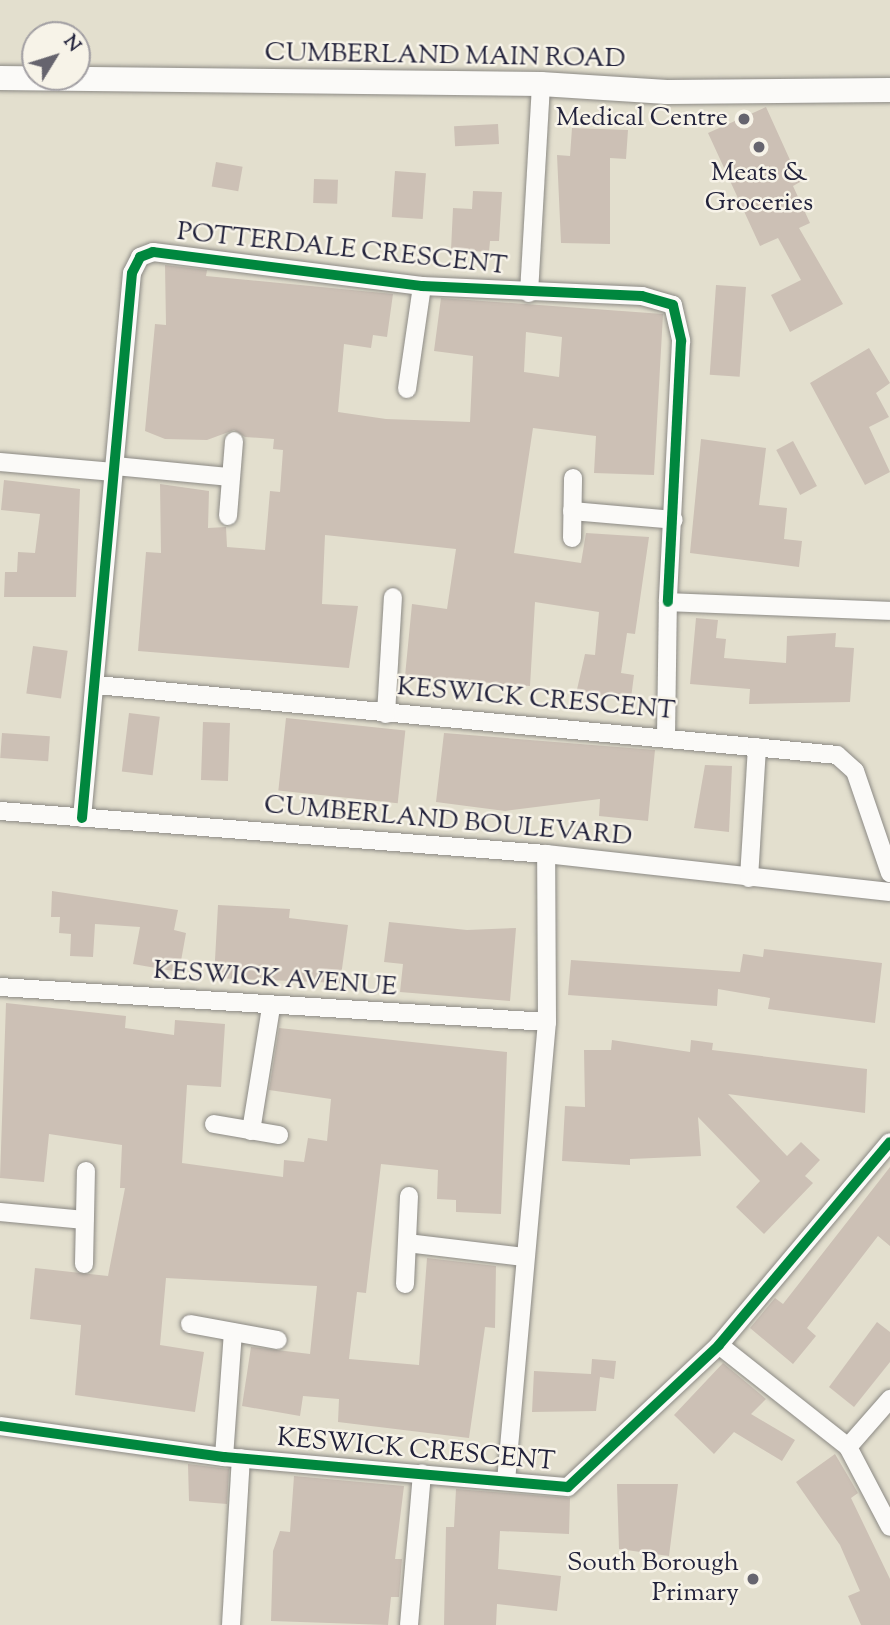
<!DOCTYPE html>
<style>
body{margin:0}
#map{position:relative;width:890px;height:1625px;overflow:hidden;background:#e3dfce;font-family:"Sorts Mill Goudy",serif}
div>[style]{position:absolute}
.building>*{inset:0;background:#ccc0b5;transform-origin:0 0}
.roads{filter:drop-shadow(0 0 2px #8c8a85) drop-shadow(0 0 2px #8c8a85)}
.street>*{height:18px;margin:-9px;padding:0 9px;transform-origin:9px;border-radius:9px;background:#fbfaf8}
.secondary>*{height:24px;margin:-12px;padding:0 12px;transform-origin:12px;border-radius:12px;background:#fbfaf8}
.cycleway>*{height:10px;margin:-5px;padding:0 5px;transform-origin:5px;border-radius:5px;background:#00873e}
.dots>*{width:19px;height:19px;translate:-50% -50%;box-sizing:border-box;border:4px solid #f7f3e8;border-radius:50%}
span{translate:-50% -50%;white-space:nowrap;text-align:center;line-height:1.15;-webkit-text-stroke:5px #f7f3e8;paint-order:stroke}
.street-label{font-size:26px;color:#22223b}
.poi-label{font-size:26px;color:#22223b}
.right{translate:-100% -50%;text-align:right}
.north{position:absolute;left:21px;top:21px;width:70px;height:70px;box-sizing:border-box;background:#f7f3e8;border:2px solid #a29fa3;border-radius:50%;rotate:52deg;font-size:19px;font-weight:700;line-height:28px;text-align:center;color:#22223b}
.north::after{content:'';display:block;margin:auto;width:24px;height:32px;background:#66646e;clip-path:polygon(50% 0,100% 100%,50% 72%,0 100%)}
</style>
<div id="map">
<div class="building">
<i style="clip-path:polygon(766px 107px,800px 182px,793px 186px,810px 223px,799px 228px,843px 304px,790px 332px,771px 295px,801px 280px,778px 238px,760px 246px,708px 133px)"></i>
<i style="left:498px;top:124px;width:20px;height:44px;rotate:87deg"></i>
<i style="clip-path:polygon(572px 128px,628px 130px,626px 159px,610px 158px,610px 244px,561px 243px,557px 155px,570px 156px)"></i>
<i style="left:216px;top:162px;width:27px;height:25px;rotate:10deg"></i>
<i style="left:395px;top:171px;width:31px;height:46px;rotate:4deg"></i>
<i style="left:314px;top:179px;width:24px;height:24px;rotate:2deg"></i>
<i style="clip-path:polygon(473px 191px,502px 192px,499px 241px,490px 241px,489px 252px,451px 250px,453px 208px,472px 209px)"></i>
<i style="clip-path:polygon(evenodd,165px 265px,207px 270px,206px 276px,393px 294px,387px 337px,373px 335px,371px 348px,344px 344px,338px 412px,386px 419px,470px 422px,473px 356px,434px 351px,441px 298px,663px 314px,654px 475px,594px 473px,596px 436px,533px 428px,514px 553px,581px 563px,586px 533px,649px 537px,635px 634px,627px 633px,621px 673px,634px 675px,631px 698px,576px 694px,585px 654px,595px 655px,599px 612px,535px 602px,530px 686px,405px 676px,412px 604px,447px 609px,456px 549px,325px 535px,322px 604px,358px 606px,349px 668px,138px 651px,146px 552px,161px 553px,160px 484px,209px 491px,208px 528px,226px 527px,227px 547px,265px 550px,270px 491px,280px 492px,283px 450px,273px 449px,274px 439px,245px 437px,234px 430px,207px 440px,165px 439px,145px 431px,155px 324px,166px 325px,165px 265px,526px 332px,562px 337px,559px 377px,524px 372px,526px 332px)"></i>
<i style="left:716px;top:285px;width:30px;height:90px;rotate:4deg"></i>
<i style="clip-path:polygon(869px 348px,890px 383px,876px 393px,889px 417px,869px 427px,890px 472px,865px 485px,810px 383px)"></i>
<i style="clip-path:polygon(701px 439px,766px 448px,759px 505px,787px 508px,784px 539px,802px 541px,799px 567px,690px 553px)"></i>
<i style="left:793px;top:441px;width:51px;height:19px;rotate:62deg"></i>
<i style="clip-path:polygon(4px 480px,80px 489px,76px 597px,4px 597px,5px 572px,17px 572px,18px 552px,35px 553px,40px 514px,1px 510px)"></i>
<i style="clip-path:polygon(696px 618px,718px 620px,716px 638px,726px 639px,724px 658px,786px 663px,787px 636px,836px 633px,835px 647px,854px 648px,850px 702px,749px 704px,750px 689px,690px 684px)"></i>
<i style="left:33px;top:646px;width:35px;height:48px;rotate:8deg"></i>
<i style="left:129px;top:713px;width:31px;height:59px;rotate:7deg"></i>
<i style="left:286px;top:718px;width:120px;height:73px;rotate:6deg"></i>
<i style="left:203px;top:722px;width:27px;height:58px;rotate:2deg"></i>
<i style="left:2px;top:733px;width:48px;height:25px;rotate:4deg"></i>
<i style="clip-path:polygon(444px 733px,655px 750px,648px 821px,599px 816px,600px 799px,505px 811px,436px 802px)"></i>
<i style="clip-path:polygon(705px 765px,732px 766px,729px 832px,694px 828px)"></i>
<i style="clip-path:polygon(52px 891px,178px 910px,174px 930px,186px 933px,179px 972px,133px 964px,140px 927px,95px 924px,93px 957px,70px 956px,71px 934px,59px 933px,60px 917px,51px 917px)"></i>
<i style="clip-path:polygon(218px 905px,290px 909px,289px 918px,348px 925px,340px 983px,214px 978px)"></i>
<i style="clip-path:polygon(389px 922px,467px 930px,516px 928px,510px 1001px,400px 992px,403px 964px,384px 962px)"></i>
<i style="clip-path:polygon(764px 949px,882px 963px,875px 1023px,768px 1009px,770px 998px,718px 989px,717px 1006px,568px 995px,571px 960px,740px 972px,743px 954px,763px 957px)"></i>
<i style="clip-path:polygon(6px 1003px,126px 1016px,125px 1028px,174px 1035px,175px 1020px,225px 1024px,221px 1087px,187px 1085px,182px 1163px,283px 1177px,284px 1160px,304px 1162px,308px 1138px,327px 1141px,331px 1099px,269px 1090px,279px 1028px,507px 1052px,501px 1214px,456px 1212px,456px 1200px,437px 1199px,438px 1170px,381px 1164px,366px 1293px,357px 1292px,349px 1359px,419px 1365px,427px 1258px,496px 1266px,495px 1328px,485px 1327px,469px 1438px,338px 1422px,339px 1399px,303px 1396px,300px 1416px,242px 1406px,251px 1347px,310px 1354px,317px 1286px,166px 1278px,160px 1345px,204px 1352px,195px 1412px,75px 1395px,81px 1325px,30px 1319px,35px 1268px,108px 1276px,125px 1188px,120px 1188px,122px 1145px,49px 1134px,44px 1182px,0 1178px)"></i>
<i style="clip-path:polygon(612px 1040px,690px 1052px,691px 1040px,713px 1043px,712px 1050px,867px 1069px,865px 1113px,728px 1094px,787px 1156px,801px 1142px,820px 1160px,805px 1176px,813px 1183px,764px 1234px,736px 1207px,760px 1181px,698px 1117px,701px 1156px,630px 1159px,630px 1165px,562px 1161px,565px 1106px,585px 1107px,584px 1050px,611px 1050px)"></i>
<i style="clip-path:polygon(890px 1167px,890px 1246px,878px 1236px,807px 1328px,816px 1336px,793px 1364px,750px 1328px,775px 1298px,783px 1304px)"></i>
<i style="clip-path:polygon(877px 1322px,890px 1332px,890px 1362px,854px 1407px,829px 1387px)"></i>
<i style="clip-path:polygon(592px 1359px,616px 1361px,614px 1379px,600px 1377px,596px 1411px,532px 1412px,534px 1371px,591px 1374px)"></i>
<i style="clip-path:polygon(723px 1363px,766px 1399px,751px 1414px,795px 1440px,782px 1461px,734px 1432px,714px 1454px,674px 1415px)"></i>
<i style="clip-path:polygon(835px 1454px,858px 1493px,851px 1498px,890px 1579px,890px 1625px,861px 1625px,848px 1596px,860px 1591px,840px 1545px,796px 1482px)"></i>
<i style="clip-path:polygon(188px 1464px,229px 1469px,227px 1504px,189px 1501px)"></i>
<i style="clip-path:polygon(294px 1476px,404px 1486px,395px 1559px,402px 1559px,399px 1597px,391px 1597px,388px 1625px,271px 1621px,273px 1551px,280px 1531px,290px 1532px)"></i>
<i style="clip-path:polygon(617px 1484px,678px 1484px,669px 1556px,619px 1549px)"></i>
<i style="clip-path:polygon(456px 1489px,570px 1498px,569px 1534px,500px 1531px,498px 1569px,561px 1576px,557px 1611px,497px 1604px,496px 1625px,444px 1625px,446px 1527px,454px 1527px)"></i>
</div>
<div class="roads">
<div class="street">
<i style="left:529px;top:293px;width:209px;rotate:-86.7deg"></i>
<i style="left:407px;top:389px;width:104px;rotate:-81.7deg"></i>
<i style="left:0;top:462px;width:114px;rotate:5deg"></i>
<i style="left:115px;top:466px;width:116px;rotate:5.5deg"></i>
<i style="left:572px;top:511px;width:102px;rotate:5deg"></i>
<i style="left:228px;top:516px;width:75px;rotate:-85.4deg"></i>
<i style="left:572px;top:538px;width:60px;rotate:-89deg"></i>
<i style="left:97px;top:685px;width:743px;rotate:5.4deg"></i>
<i style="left:837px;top:755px;width:24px;rotate:42deg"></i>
<i style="left:855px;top:771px;width:108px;rotate:71.1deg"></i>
<i style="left:386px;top:714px;width:117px;rotate:-86.6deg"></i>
<i style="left:666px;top:737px;width:135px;rotate:-89.2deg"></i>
<i style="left:668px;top:602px;width:222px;rotate:2.3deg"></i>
<i style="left:0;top:811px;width:548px;rotate:4.5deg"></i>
<i style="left:546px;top:854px;width:346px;rotate:6.3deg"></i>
<i style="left:82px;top:818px;width:547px;rotate:-84.76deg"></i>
<i style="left:132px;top:273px;width:18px;rotate:-63deg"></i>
<i style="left:140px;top:257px;width:14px;rotate:-21deg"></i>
<i style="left:153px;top:252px;width:271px;rotate:7.2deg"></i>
<i style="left:422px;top:286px;width:220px;rotate:2.6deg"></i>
<i style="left:642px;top:296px;width:32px;rotate:16deg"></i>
<i style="left:673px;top:305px;width:37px;rotate:77deg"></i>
<i style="left:681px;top:341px;width:261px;rotate:92.9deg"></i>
<i style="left:749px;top:878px;width:131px;rotate:-86.5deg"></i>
<i style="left:0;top:987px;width:548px;rotate:3.66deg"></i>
<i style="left:214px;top:1124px;width:66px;rotate:9.6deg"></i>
<i style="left:251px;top:1131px;width:126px;rotate:-80.8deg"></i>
<i style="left:0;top:1212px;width:85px;rotate:5.4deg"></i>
<i style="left:407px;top:1243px;width:118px;rotate:6.8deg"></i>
<i style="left:84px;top:1264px;width:93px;rotate:-88.8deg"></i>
<i style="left:405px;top:1284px;width:88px;rotate:-87.4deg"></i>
<i style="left:190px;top:1324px;width:89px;rotate:10.3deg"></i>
<i style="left:719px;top:1345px;width:164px;rotate:38.3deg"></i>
<i style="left:848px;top:1447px;width:90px;rotate:62.3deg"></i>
<i style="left:0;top:1426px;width:226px;rotate:7.9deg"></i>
<i style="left:224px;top:1457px;width:345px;rotate:5deg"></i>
<i style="left:568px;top:1487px;width:207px;rotate:-43.2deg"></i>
<i style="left:719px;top:1345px;width:265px;rotate:-49.9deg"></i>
<i style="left:848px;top:1447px;width:64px;rotate:-48.8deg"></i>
<i style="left:224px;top:1457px;width:125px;rotate:-85.9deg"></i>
<i style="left:506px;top:1481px;width:461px;rotate:-84.9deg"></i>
<i style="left:547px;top:1022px;width:168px;rotate:-90.3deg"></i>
<i style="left:231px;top:1625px;width:167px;rotate:-86.6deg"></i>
<i style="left:409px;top:1625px;width:152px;rotate:-85.1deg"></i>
</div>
<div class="secondary">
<i style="left:0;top:78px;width:541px;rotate:0.64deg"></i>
<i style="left:541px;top:84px;width:126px;rotate:3.6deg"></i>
<i style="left:667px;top:92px;width:223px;rotate:-0.5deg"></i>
</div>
</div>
<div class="cycleway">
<i style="left:82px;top:818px;width:547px;rotate:-84.76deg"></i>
<i style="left:132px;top:273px;width:18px;rotate:-63deg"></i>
<i style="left:140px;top:257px;width:14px;rotate:-21deg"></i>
<i style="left:153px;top:252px;width:271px;rotate:7.2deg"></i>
<i style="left:422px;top:286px;width:220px;rotate:2.6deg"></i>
<i style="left:642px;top:296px;width:32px;rotate:16deg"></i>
<i style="left:673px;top:305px;width:37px;rotate:77deg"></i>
<i style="left:681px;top:341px;width:261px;rotate:92.9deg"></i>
<i style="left:0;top:1426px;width:226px;rotate:7.9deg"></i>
<i style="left:224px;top:1457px;width:345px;rotate:5deg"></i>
<i style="left:568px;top:1487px;width:207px;rotate:-43.2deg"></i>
<i style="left:719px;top:1345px;width:265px;rotate:-49.9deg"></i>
</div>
<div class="dots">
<i style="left:744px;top:119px;background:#66646e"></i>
<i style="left:759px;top:147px;background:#66646e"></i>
<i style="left:753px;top:1579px;background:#66646e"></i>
</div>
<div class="street-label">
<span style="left:445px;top:57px;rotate:1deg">CUMBERLAND MAIN ROAD</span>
<span style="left:342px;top:250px;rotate:6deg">POTTERDALE CRESCENT</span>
<span style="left:536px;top:700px;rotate:5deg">KESWICK CRESCENT</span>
<span style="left:448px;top:822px;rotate:5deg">CUMBERLAND BOULEVARD</span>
<span style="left:275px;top:980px;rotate:4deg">KESWICK AVENUE</span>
<span style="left:416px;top:1451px;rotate:5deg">KESWICK CRESCENT</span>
</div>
<div class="poi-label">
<span class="right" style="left:728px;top:119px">Medical Centre</span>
<span style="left:759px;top:189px">Meats &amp;<br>Groceries</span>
<span class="right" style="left:739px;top:1579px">South Borough<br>Primary</span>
</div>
<div class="north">N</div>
</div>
